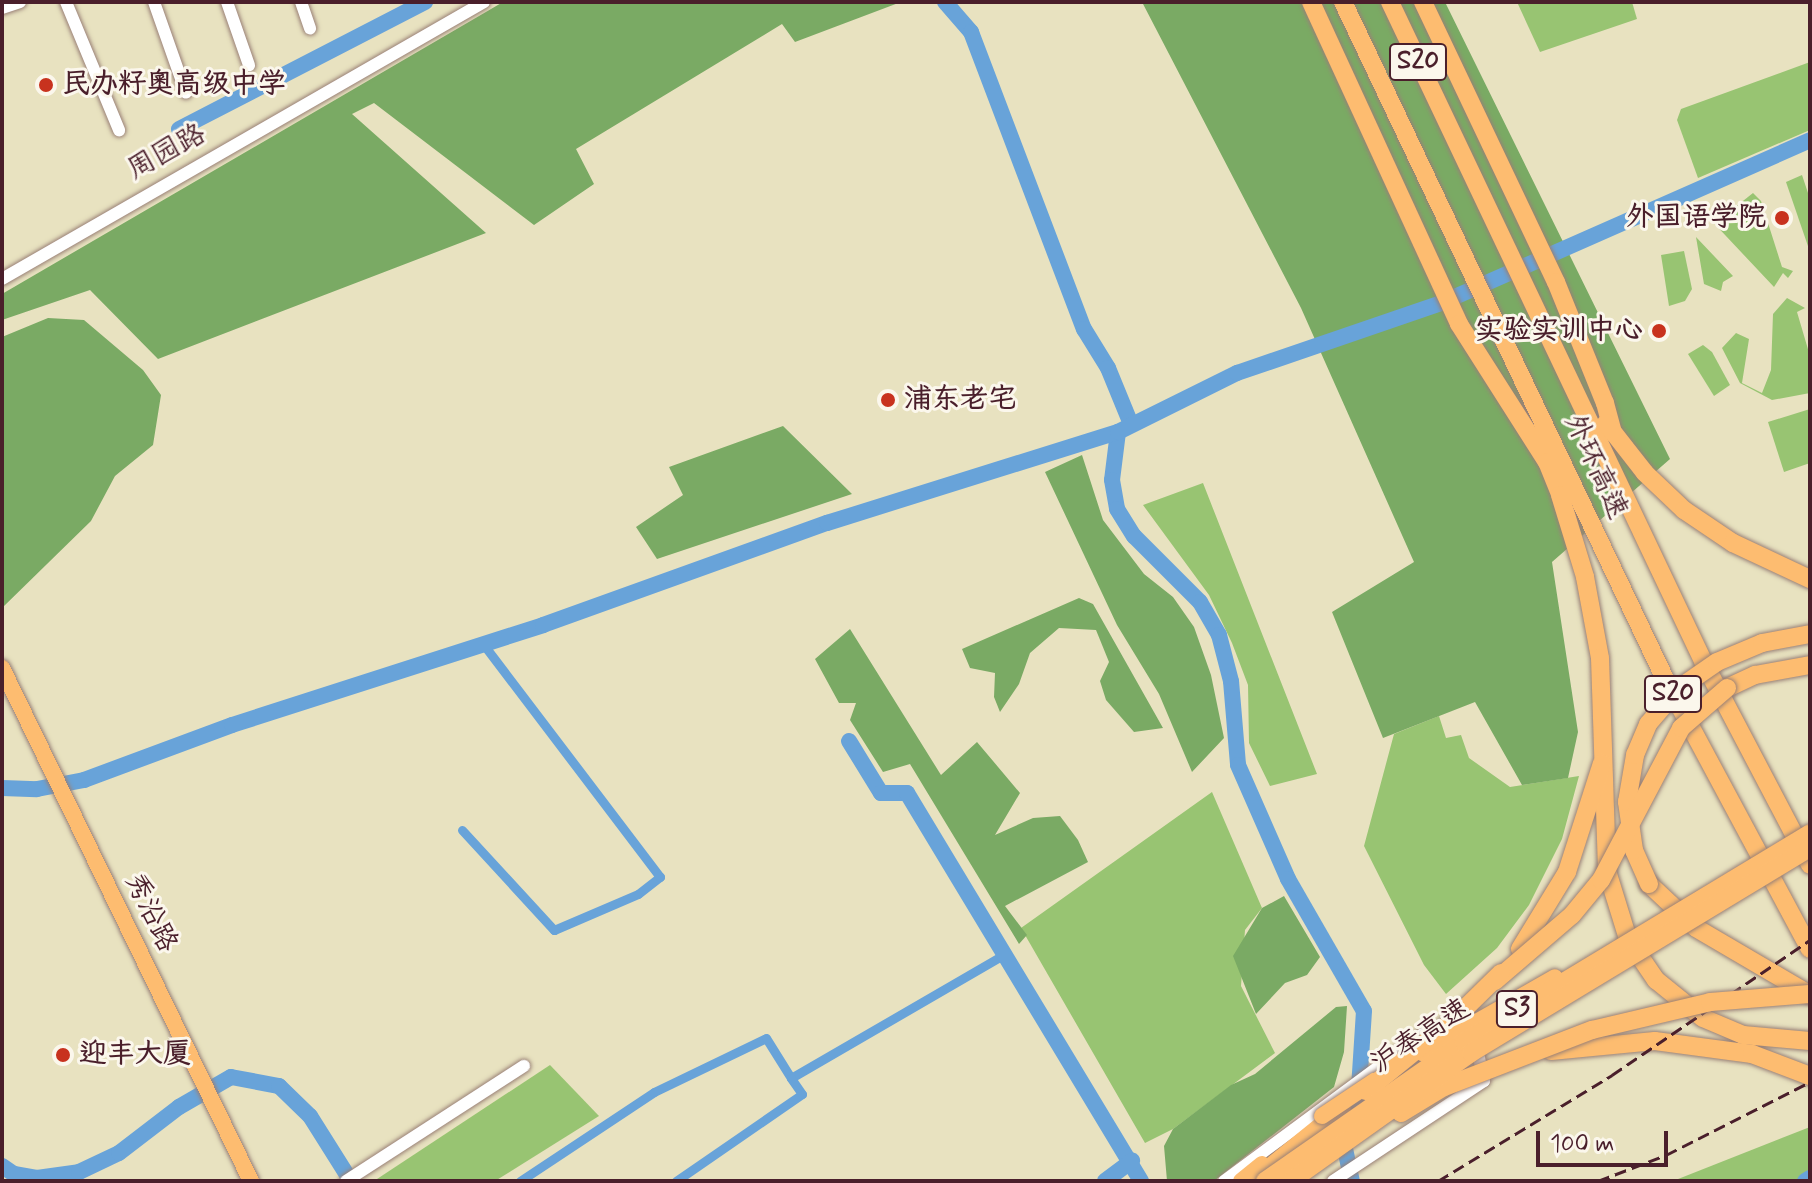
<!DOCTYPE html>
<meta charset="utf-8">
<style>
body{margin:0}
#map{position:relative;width:1812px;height:1183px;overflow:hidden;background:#e8e2c0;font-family:Mynerve,"LXGW WenKai TC",sans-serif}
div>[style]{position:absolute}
.green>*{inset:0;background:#98c472}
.forest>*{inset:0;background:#7aaa64}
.canal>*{height:9px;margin:-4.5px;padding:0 4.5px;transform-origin:4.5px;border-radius:4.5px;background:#68a3d9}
.river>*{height:16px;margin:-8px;padding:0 8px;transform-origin:8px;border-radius:8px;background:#68a3d9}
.roads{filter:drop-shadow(0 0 2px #998076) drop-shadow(0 0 2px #998076)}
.minor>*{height:12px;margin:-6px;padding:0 6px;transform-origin:6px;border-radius:6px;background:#fff}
.major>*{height:16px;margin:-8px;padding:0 8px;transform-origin:8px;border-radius:8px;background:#fdbc70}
.highway>*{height:18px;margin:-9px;padding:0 9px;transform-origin:9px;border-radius:9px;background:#fdbc70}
.rail>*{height:3px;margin-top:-1.5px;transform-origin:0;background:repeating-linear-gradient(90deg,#4a1f2b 0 12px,transparent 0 18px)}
.bridges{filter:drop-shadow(0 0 2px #998076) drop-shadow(0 0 2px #998076)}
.major-bridge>*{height:16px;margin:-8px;padding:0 8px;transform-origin:8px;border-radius:8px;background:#fdbc70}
.highway-bridge>*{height:18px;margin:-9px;padding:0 9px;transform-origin:9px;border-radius:9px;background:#fdbc70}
.dots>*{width:22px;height:22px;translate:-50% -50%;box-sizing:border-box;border:4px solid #fbf7ec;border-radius:50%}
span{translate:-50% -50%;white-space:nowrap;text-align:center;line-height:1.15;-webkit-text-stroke:6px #fbf7ec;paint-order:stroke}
.shield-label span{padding:2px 6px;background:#fbf7ec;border:2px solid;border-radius:6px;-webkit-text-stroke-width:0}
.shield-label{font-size:26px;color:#4a1f2b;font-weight:700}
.poi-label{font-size:28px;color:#4a1f2b;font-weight:700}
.left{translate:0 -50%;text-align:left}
.right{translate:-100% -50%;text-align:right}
.street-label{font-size:28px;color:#4a1f2b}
.frame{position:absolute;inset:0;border:4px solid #4a1f2b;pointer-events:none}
.scale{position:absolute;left:1536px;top:1131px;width:132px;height:36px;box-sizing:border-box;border:4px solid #4a1f2b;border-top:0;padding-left:10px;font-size:24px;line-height:28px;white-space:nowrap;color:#4a1f2b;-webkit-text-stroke:6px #fbf7ec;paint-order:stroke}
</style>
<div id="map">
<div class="green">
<i style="clip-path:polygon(1517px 2px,1632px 2px,1637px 19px,1540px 52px)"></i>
<i style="clip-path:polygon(1810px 62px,1810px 130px,1698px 178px,1677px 120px,1681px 109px)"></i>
<i style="clip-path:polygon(1802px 175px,1810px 199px,1810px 252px,1786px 182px)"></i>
<i style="clip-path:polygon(1753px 193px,1761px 201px,1782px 267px,1793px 271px,1788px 278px,1783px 273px,1774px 287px,1710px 219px,1724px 216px)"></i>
<i style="clip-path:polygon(1696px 237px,1733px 276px,1723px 282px,1721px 291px,1704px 284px)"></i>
<i style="clip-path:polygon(1684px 251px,1692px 289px,1685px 301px,1669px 306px,1661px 255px)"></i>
<i style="clip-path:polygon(1787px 298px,1805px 308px,1797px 312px,1810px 356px,1810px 393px,1772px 400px,1740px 383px,1722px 348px,1736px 333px,1749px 339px,1742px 383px,1762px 393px,1771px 370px,1773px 314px)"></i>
<i style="clip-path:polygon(1703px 345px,1712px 352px,1730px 385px,1714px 396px,1688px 354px)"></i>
<i style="clip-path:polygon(1810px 409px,1810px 463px,1784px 472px,1768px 422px)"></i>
<i style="clip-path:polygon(1203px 483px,1317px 774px,1270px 786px,1249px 743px,1248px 685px,1232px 643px,1209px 595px,1143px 505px)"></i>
<i style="clip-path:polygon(1439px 716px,1446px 738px,1461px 735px,1469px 758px,1510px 787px,1579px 776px,1562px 839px,1529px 905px,1497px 948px,1446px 994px,1424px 965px,1364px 846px,1394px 734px)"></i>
<i style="clip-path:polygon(1212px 792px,1262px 908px,1245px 930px,1241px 986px,1275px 1053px,1173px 1129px,1145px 1143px,1021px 928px)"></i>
<i style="clip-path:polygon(550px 1065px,599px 1116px,495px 1181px,374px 1181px)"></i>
<i style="clip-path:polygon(1810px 1127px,1810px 1181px,1673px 1181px)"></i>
</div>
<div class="forest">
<i style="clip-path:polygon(503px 2px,901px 2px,795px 42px,782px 24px,576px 149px,594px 184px,534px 225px,374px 103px,352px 114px,486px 233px,158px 359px,90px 290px,2px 320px,2px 294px)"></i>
<i style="clip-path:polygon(1142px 2px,1445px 2px,1670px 459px,1552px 562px,1578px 732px,1568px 778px,1522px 785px,1475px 702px,1383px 738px,1332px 612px,1414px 562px,1301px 308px)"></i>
<i style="clip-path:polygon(48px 318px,84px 320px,143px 370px,161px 395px,153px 445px,115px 476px,91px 521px,2px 608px,2px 337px)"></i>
<i style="clip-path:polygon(783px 426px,852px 494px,657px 559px,636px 527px,683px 495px,669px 467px)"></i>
<i style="clip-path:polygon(1082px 455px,1103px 520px,1144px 574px,1173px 597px,1194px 627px,1211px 675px,1224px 738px,1192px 772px,1159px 694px,1117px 625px,1045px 472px)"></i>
<i style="clip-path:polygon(1079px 598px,1093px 604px,1163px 728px,1134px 732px,1106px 700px,1100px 681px,1109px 662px,1096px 630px,1059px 628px,1030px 653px,1019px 684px,1000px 712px,994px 697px,995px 673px,970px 668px,962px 649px)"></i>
<i style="clip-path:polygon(850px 629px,941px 775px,977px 742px,1020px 793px,995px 835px,1033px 818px,1060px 816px,1078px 840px,1088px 862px,1005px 906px,1027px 935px,1019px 944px,910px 764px,883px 772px,850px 720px,856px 703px,839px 703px,815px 659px)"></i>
<i style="clip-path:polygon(1284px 896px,1320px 957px,1307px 975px,1285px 983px,1256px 1014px,1233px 956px,1262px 908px)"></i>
<i style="clip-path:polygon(1347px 1006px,1344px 1052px,1334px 1087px,1214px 1181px,1167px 1181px,1164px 1146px,1173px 1129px,1231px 1085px,1255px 1074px,1336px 1007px)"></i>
</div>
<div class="canal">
<i style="left:462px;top:830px;width:136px;rotate:47.4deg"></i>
<i style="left:554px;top:930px;width:91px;rotate:-23.2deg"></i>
<i style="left:638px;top:894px;width:28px;rotate:-38deg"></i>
<i style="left:660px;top:877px;width:291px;rotate:-127.2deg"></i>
<i style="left:520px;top:1181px;width:161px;rotate:-33.6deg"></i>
<i style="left:654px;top:1092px;width:124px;rotate:-25.7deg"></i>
<i style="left:766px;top:1038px;width:47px;rotate:58deg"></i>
<i style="left:791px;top:1078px;width:247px;rotate:-30.1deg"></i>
<i style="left:676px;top:1181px;width:153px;rotate:-34.6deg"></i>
<i style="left:802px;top:1094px;width:19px;rotate:-125deg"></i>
</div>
<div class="river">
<i style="left:945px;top:2px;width:40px;rotate:49deg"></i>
<i style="left:971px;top:32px;width:318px;rotate:69.2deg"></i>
<i style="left:1084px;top:329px;width:46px;rotate:58.4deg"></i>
<i style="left:1108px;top:368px;width:61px;rotate:67.7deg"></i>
<i style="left:179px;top:129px;width:277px;rotate:-27.3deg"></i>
<i style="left:1118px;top:432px;width:48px;rotate:97.1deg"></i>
<i style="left:1112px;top:480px;width:29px;rotate:80deg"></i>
<i style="left:1117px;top:509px;width:32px;rotate:58deg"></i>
<i style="left:1134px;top:536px;width:93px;rotate:45deg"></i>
<i style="left:1200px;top:602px;width:38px;rotate:60deg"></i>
<i style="left:1219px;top:635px;width:48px;rotate:75.4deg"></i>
<i style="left:1231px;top:681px;width:84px;rotate:85.2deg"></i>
<i style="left:1238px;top:765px;width:124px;rotate:66.3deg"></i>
<i style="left:1288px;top:879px;width:152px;rotate:60.1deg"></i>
<i style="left:1364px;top:1011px;width:77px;rotate:93.7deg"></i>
<i style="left:1359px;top:1088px;width:58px;rotate:105deg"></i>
<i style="left:1344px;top:1144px;width:38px;rotate:78deg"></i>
<i style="left:849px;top:741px;width:61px;rotate:58.4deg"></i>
<i style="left:881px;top:793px;width:26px"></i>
<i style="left:907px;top:793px;width:453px;rotate:58.9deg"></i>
<i style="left:2px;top:788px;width:35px;rotate:2deg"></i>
<i style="left:37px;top:789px;width:48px;rotate:-10.8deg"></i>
<i style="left:84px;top:780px;width:158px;rotate:-20.4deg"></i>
<i style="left:232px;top:725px;width:327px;rotate:-17.8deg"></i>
<i style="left:543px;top:625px;width:302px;rotate:-19.8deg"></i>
<i style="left:827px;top:523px;width:305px;rotate:-17.4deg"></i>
<i style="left:1118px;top:432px;width:133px;rotate:-26.4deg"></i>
<i style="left:1237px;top:373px;width:216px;rotate:-18.9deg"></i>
<i style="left:1441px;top:303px;width:403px;rotate:-23.8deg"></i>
<i style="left:2px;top:1166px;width:14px;rotate:34deg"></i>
<i style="left:14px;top:1174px;width:23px;rotate:10deg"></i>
<i style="left:37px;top:1178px;width:42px;rotate:-8.1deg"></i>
<i style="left:79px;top:1172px;width:44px;rotate:-25.4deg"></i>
<i style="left:119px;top:1153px;width:76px;rotate:-37.5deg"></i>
<i style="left:179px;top:1107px;width:60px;rotate:-30deg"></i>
<i style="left:231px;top:1077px;width:49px;rotate:10.6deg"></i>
<i style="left:279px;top:1086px;width:43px;rotate:44.1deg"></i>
<i style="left:310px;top:1116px;width:77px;rotate:57.8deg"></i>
<i style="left:1105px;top:1181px;width:34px;rotate:-37deg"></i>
<i style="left:1805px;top:1181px;width:6px;rotate:-31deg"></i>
</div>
<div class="roads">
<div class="minor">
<i style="left:66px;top:2px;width:139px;rotate:67.5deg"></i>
<i style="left:154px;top:2px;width:96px;rotate:70.6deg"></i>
<i style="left:227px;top:2px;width:67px;rotate:70.8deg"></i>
<i style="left:301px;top:2px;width:28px;rotate:71deg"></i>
<i style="left:2px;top:8px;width:19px;rotate:-18deg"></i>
<i style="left:2px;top:279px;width:556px;rotate:-29.89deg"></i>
<i style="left:346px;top:1181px;width:212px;rotate:-32.9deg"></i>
<i style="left:1224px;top:1181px;width:247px;rotate:-36.5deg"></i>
<i style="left:1333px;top:1181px;width:181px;rotate:-33.5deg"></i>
<i style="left:1484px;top:1081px;width:40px;rotate:-102deg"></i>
</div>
<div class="major">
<i style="left:2px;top:668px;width:570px;rotate:64.11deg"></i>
<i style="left:1241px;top:1181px;width:27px;rotate:-39deg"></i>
</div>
<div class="highway">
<i style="left:1311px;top:2px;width:354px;rotate:65.3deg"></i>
<i style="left:1459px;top:324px;width:164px;rotate:57.5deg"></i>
<i style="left:1547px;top:462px;width:35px;rotate:68deg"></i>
<i style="left:1560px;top:495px;width:86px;rotate:73deg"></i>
<i style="left:1585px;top:577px;width:82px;rotate:79.5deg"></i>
<i style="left:1600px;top:658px;width:213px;rotate:88.1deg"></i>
<i style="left:1607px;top:871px;width:71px;rotate:72.8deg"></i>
<i style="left:1628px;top:939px;width:50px;rotate:55.7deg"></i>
<i style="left:1656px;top:980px;width:60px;rotate:39deg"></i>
<i style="left:1703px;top:1018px;width:43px;rotate:23deg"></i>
<i style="left:1743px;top:1035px;width:67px;rotate:5.1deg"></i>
<i style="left:1343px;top:2px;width:750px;rotate:64.56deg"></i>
<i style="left:1665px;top:679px;width:306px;rotate:61.8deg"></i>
<i style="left:1390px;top:2px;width:730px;rotate:64.59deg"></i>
<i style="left:1703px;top:661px;width:230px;rotate:62.3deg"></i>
<i style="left:1423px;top:2px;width:310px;rotate:64.6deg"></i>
<i style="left:1556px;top:282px;width:131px;rotate:68deg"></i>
<i style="left:1605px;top:403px;width:31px;rotate:75deg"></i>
<i style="left:1606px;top:423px;width:63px;rotate:52deg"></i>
<i style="left:1645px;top:473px;width:54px;rotate:43.5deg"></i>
<i style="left:1684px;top:510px;width:59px;rotate:34deg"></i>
<i style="left:1733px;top:543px;width:85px;rotate:25.1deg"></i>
<i style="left:1727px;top:688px;width:31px;rotate:-25deg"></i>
<i style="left:1755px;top:675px;width:56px;rotate:-10.3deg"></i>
<i style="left:1649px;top:884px;width:64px;rotate:43.1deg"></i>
<i style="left:1696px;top:928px;width:132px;rotate:30.4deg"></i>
<i style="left:1520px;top:949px;width:90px;rotate:-58.6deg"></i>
<i style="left:1567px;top:872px;width:114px;rotate:-72.2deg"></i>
<i style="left:1551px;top:1051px;width:104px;rotate:-5.5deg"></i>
<i style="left:1655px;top:1041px;width:98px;rotate:7.6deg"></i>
<i style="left:1752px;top:1054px;width:62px;rotate:20.8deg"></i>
<i style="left:1253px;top:1181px;width:114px;rotate:-39deg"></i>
</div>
</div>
<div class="rail">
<i style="left:1438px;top:1181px;width:204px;rotate:-31.3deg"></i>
<i style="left:1612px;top:1075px;width:240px;rotate:-34.3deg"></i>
<i style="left:1598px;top:1181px;width:73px;rotate:-20.9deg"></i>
<i style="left:1666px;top:1155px;width:161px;rotate:-26.9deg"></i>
</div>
<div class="bridges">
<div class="major-bridge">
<i style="left:1422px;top:1053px;width:153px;rotate:-29.7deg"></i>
<i style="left:1322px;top:1116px;width:63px;rotate:-33.9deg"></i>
</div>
<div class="highway-bridge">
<i style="left:1649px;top:884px;width:37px;rotate:-114deg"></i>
<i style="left:1634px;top:850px;width:49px;rotate:-98.3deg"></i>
<i style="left:1627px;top:802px;width:48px;rotate:-80.3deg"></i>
<i style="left:1635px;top:755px;width:34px;rotate:-67deg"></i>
<i style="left:1648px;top:724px;width:46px;rotate:-49.4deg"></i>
<i style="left:1678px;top:689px;width:47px;rotate:-34.7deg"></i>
<i style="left:1717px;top:662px;width:49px;rotate:-22.9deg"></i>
<i style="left:1762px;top:643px;width:49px;rotate:-10.6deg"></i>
<i style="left:1495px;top:981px;width:101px;rotate:-40.6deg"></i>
<i style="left:1572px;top:915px;width:45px;rotate:-50.4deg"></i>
<i style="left:1601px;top:880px;width:172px;rotate:-62.2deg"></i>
<i style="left:1681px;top:728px;width:61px;rotate:-41deg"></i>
<i style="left:1366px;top:1091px;width:109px;rotate:-39.1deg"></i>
<i style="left:1451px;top:1022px;width:70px;rotate:-44.4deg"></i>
<i style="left:1401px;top:1113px;width:50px;rotate:-31.2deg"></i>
<i style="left:1444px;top:1087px;width:159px;rotate:-21.1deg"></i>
<i style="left:1592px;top:1030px;width:121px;rotate:-13.3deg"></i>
<i style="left:1710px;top:1002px;width:100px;rotate:-4.6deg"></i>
<i style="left:1265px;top:1181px;width:243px;rotate:-34.9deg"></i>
<i style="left:1464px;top:1042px;width:404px;rotate:-31.1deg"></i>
<i style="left:1291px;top:1181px;width:221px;rotate:-35.4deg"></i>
<i style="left:1471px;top:1053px;width:396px;rotate:-31.2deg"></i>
</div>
</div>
<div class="dots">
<i style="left:46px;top:85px;background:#c8321e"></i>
<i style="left:1782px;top:218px;background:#c8321e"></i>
<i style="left:1659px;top:331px;background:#c8321e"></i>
<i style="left:888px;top:400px;background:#c8321e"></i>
<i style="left:63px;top:1055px;background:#c8321e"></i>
</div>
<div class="shield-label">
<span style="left:1418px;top:62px">S20</span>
<span style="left:1673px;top:694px">S20</span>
<span style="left:1517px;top:1009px">S3</span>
</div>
<div class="poi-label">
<span class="left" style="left:62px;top:85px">民办籽奥高级中学</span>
<span class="right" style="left:1766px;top:218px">外国语学院</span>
<span class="right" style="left:1643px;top:331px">实验实训中心</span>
<span class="left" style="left:904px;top:400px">浦东老宅</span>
<span class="left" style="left:79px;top:1055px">迎丰大厦</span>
</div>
<div class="street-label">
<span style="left:167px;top:153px;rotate:-29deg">周园路</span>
<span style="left:1595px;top:467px;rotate:65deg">外环高速</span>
<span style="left:150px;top:913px;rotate:64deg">秀沿路</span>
<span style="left:1421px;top:1037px;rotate:-33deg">沪奉高速</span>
</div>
<div class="frame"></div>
<div class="scale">100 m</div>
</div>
